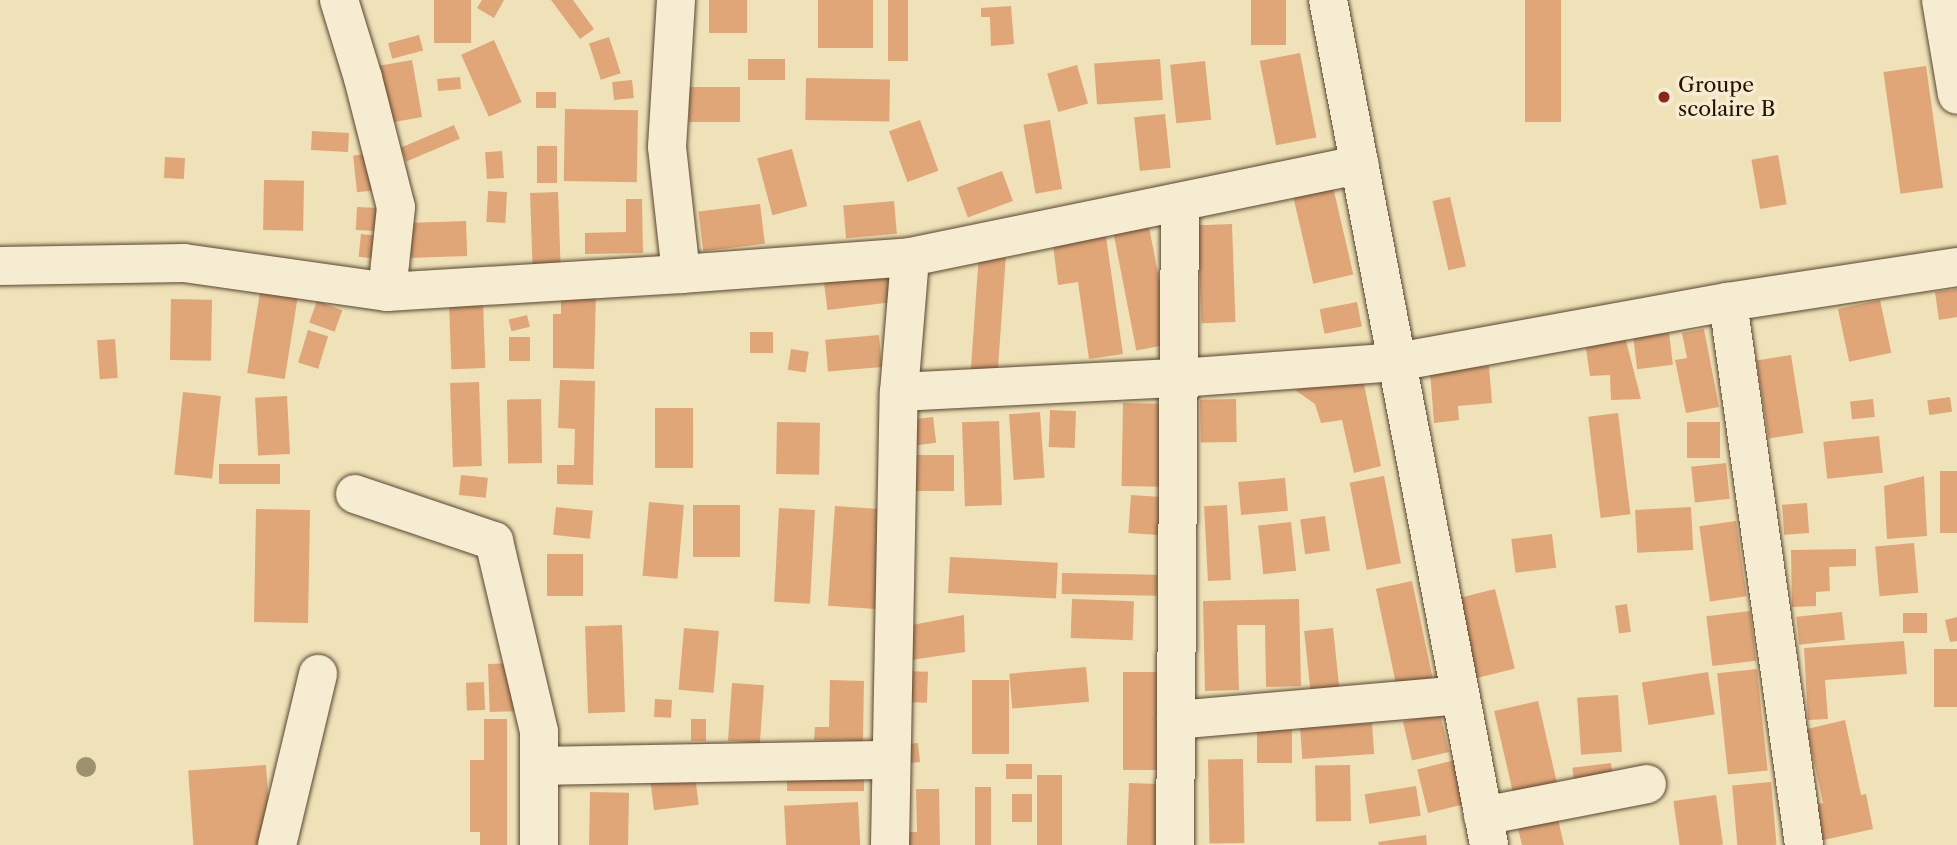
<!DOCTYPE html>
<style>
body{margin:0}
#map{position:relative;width:1957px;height:845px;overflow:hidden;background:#efe2b8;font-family:"Libre Caslon Text",serif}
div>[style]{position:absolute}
.building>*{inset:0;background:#e0a678;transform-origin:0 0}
.roads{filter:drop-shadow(0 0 2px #59462f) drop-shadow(0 0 2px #59462f)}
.minor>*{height:38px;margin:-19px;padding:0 19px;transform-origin:19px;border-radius:19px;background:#f5ecd1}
.tertiary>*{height:38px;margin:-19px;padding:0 19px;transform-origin:19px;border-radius:19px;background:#f5ecd1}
.trees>*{width:20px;height:20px;margin:-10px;border-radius:50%;background:#9c926f}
.dots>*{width:19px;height:19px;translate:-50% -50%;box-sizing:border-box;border:4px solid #f5ecd1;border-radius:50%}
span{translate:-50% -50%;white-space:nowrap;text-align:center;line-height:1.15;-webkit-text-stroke:7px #f5ecd1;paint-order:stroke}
.poi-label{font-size:21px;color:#271201}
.left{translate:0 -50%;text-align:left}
</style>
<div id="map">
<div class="building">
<i style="left:434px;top:0;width:37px;height:43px"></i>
<i style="clip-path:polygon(482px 0,504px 0,494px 18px,477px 8px)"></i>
<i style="clip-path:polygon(551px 0,573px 0,594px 29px,580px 39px)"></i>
<i style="left:709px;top:0;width:38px;height:33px"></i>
<i style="left:818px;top:0;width:55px;height:48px"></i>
<i style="left:888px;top:0;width:20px;height:61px"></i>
<i style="left:1251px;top:0;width:35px;height:45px"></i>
<i style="left:1525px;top:0;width:36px;height:122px"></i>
<i style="clip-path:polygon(1011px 6px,1014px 44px,991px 46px,990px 17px,981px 17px,981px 8px)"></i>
<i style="left:419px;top:35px;width:16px;height:32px;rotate:75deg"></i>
<i style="left:609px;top:37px;width:38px;height:21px;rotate:72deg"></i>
<i style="left:494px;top:40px;width:68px;height:36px;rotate:66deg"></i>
<i style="left:1300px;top:53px;width:86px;height:41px;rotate:79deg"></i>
<i style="left:748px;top:59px;width:37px;height:21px"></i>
<i style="left:1160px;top:59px;width:41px;height:66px;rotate:86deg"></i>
<i style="left:412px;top:60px;width:58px;height:35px;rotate:80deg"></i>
<i style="left:1205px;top:61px;width:59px;height:35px;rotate:84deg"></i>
<i style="left:1077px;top:65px;width:40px;height:31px;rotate:74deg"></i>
<i style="left:1926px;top:66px;width:123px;height:43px;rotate:82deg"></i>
<i style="left:460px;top:77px;width:12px;height:23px;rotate:85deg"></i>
<i style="left:806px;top:78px;width:84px;height:42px;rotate:1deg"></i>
<i style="left:632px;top:80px;width:18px;height:20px;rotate:84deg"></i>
<i style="left:689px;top:87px;width:51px;height:35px"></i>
<i style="left:536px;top:92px;width:20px;height:16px"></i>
<i style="left:565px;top:109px;width:73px;height:72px;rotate:1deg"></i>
<i style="left:1165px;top:114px;width:54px;height:31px;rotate:84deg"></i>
<i style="left:920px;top:120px;width:54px;height:33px;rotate:70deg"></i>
<i style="left:1050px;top:120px;width:70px;height:27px;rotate:80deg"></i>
<i style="left:454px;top:125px;width:15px;height:58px;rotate:67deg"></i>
<i style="left:312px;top:131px;width:37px;height:19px;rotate:3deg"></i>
<i style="left:557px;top:146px;width:37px;height:20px;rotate:90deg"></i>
<i style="left:792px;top:149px;width:59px;height:36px;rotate:75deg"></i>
<i style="left:502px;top:151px;width:27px;height:17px;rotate:86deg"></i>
<i style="left:376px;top:153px;width:37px;height:23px;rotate:84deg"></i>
<i style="left:1778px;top:155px;width:50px;height:27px;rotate:80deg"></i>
<i style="left:165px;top:157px;width:20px;height:21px;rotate:3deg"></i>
<i style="left:1002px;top:171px;width:32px;height:48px;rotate:70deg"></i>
<i style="left:1331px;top:178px;width:99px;height:41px;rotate:77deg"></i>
<i style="left:264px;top:180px;width:40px;height:50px;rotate:1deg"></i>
<i style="left:488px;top:191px;width:19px;height:31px;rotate:3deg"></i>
<i style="left:558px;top:192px;width:73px;height:28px;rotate:88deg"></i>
<i style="left:1450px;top:197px;width:71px;height:18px;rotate:77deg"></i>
<i style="clip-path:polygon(626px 199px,642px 199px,643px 253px,585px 254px,585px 233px,626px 232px)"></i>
<i style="left:894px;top:201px;width:33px;height:51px;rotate:85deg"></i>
<i style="left:760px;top:204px;width:40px;height:62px;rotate:83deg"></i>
<i style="left:357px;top:207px;width:21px;height:23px;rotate:3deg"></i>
<i style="left:466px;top:221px;width:35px;height:59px;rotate:88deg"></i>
<i style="left:1148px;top:222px;width:124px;height:36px;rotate:79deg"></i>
<i style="left:1232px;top:224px;width:98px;height:34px;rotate:88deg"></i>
<i style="clip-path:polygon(1105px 230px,1123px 354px,1089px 359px,1078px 282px,1058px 285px,1052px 237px)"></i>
<i style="left:361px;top:234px;width:18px;height:23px;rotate:6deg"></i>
<i style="left:979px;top:253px;width:27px;height:121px;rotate:4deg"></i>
<i style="left:891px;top:270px;width:32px;height:68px;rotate:83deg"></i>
<i style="clip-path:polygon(1957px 289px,1957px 317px,1939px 320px,1935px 292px)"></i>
<i style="clip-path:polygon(561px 291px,596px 292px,594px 369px,553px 368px,553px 314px,561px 314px)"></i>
<i style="left:260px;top:292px;width:38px;height:82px;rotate:9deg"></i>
<i style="left:171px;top:299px;width:41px;height:61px;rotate:1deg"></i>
<i style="left:1880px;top:300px;width:54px;height:43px;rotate:78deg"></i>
<i style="left:317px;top:301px;width:27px;height:23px;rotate:20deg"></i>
<i style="left:483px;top:301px;width:67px;height:34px;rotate:88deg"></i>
<i style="left:1357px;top:302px;width:25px;height:38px;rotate:79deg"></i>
<i style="left:527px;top:315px;width:12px;height:19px;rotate:76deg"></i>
<i style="clip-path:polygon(1704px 329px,1719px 407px,1686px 413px,1675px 360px,1687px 358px,1682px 333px)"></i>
<i style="left:308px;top:330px;width:21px;height:34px;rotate:17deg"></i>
<i style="left:750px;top:332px;width:23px;height:21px"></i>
<i style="left:1669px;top:333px;width:32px;height:36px;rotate:83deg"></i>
<i style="left:879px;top:335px;width:32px;height:54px;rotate:85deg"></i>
<i style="left:530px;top:337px;width:24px;height:21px;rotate:90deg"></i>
<i style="clip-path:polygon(1625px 337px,1641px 399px,1611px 400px,1610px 375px,1590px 376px,1585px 342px)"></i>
<i style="left:115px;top:339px;width:39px;height:18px;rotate:86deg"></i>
<i style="left:791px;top:349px;width:18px;height:21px;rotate:9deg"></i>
<i style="left:1791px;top:355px;width:79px;height:35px;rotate:81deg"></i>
<i style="clip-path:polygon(1489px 366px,1492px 403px,1458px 406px,1459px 420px,1434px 423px,1430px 371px)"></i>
<i style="clip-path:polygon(1362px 375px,1381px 466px,1354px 473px,1342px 420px,1321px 423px,1315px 404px,1295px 390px)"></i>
<i style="clip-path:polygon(560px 380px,595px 381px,593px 485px,557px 484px,557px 465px,574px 465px,575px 429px,558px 428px)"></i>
<i style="left:479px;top:382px;width:84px;height:29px;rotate:88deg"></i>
<i style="left:183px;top:392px;width:38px;height:83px;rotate:6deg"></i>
<i style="left:287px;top:396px;width:58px;height:32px;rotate:87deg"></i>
<i style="left:1950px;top:397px;width:15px;height:23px;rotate:82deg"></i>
<i style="left:541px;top:399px;width:64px;height:34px;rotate:89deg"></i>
<i style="left:1236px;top:399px;width:43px;height:36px;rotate:89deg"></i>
<i style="left:1873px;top:399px;width:18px;height:23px;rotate:84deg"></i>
<i style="left:1123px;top:403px;width:39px;height:83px;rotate:1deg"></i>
<i style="left:655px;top:408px;width:38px;height:60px"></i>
<i style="left:1050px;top:410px;width:26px;height:37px;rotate:2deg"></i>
<i style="left:1040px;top:412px;width:66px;height:31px;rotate:86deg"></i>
<i style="left:1618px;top:413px;width:102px;height:30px;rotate:83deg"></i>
<i style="left:933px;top:417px;width:26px;height:28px;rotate:83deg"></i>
<i style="left:999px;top:421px;width:84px;height:37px;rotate:88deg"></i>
<i style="left:777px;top:422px;width:43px;height:52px;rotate:1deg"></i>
<i style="left:1687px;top:422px;width:33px;height:36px"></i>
<i style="left:1879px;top:436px;width:37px;height:56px;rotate:84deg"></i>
<i style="left:901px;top:455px;width:53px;height:36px"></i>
<i style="left:1726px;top:463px;width:36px;height:35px;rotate:84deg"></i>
<i style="left:219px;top:464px;width:61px;height:20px"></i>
<i style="left:1940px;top:471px;width:17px;height:62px"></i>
<i style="left:461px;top:475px;width:27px;height:20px;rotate:6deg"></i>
<i style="left:1384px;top:476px;width:89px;height:35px;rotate:79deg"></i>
<i style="clip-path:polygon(1924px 476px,1927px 536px,1887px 539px,1884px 486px)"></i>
<i style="left:1285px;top:478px;width:33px;height:47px;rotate:85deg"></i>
<i style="left:1131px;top:495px;width:30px;height:38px;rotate:4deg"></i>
<i style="left:649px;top:502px;width:35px;height:74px;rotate:5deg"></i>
<i style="left:1807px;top:503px;width:30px;height:25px;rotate:86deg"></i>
<i style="left:693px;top:505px;width:47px;height:52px"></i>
<i style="left:1227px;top:505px;width:75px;height:23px;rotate:87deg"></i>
<i style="left:835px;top:506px;width:48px;height:100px;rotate:4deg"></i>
<i style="left:556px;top:507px;width:37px;height:28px;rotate:6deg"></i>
<i style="left:1691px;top:507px;width:43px;height:56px;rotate:87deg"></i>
<i style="left:779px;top:508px;width:36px;height:94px;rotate:3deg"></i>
<i style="left:256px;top:509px;width:54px;height:113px;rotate:1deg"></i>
<i style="left:1325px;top:516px;width:35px;height:25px;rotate:82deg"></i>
<i style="left:1736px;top:521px;width:76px;height:37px;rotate:82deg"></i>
<i style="left:1291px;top:522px;width:49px;height:33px;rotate:84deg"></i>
<i style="left:1552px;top:534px;width:34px;height:41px;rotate:83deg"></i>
<i style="left:1914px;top:543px;width:50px;height:39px;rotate:85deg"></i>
<i style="clip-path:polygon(1856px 549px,1856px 566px,1829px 567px,1830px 591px,1816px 592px,1816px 606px,1792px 607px,1791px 550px)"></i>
<i style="left:547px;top:554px;width:36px;height:42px"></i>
<i style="left:950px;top:557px;width:108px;height:36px;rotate:3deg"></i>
<i style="left:1062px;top:573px;width:95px;height:21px;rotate:1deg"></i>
<i style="left:1412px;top:581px;width:109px;height:37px;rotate:78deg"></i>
<i style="left:1495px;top:589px;width:82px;height:39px;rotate:76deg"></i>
<i style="left:1072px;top:599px;width:62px;height:39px;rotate:2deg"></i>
<i style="clip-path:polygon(1299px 599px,1301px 686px,1266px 687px,1265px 625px,1237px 625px,1239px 690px,1205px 691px,1203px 601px)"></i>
<i style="left:1627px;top:604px;width:28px;height:12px;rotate:82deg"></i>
<i style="left:1750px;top:611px;width:50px;height:44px;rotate:83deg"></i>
<i style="left:1842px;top:612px;width:28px;height:46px;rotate:84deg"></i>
<i style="left:1903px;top:613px;width:24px;height:20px"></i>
<i style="clip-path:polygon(964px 615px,965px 652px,904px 661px,902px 627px)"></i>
<i style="clip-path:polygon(1957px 617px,1957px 641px,1950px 642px,1945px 620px)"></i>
<i style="left:622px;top:625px;width:87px;height:37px;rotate:88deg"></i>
<i style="left:684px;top:628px;width:35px;height:62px;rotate:5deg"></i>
<i style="left:1333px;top:628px;width:69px;height:29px;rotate:84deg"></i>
<i style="clip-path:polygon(1904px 641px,1907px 674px,1825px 680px,1828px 719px,1808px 720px,1804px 648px)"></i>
<i style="left:1934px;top:649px;width:23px;height:58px"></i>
<i style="left:519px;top:663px;width:48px;height:31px;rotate:88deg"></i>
<i style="left:1086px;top:667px;width:35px;height:77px;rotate:85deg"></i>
<i style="left:1757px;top:669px;width:102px;height:40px;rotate:84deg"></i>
<i style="left:904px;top:671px;width:24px;height:31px;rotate:2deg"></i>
<i style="left:1123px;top:672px;width:38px;height:98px"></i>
<i style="left:1708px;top:672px;width:43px;height:67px;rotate:81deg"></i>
<i style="clip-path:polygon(830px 680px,864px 681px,863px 741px,814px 740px,815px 727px,829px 727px)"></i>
<i style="left:972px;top:680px;width:37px;height:74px"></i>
<i style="left:484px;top:682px;width:28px;height:18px;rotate:88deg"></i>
<i style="left:732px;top:683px;width:32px;height:58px;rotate:4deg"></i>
<i style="left:1618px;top:695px;width:57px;height:41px;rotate:86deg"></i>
<i style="left:655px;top:699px;width:17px;height:18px;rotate:3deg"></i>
<i style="left:1538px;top:701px;width:95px;height:45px;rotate:77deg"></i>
<i style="left:1440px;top:713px;width:40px;height:38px;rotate:77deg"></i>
<i style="clip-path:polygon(484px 719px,507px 719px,507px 845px,480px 845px,480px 832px,470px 832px,470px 760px,484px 760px)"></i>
<i style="left:691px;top:719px;width:15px;height:22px"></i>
<i style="clip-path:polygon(1845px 720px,1861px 795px,1866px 794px,1873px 829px,1819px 841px,1811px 806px,1823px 803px,1807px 729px)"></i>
<i style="left:1372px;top:723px;width:31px;height:72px;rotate:86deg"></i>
<i style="left:1257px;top:730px;width:35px;height:33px"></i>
<i style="left:918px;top:743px;width:19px;height:19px;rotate:84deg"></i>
<i style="left:1243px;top:759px;width:84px;height:35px;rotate:89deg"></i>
<i style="left:1455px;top:760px;width:45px;height:39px;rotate:76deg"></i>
<i style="left:1611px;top:763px;width:23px;height:39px;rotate:83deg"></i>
<i style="left:787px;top:764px;width:77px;height:27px"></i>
<i style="left:1006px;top:764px;width:26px;height:15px"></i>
<i style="left:266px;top:765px;width:80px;height:78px;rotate:86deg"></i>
<i style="left:1350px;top:765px;width:56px;height:35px;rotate:89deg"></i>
<i style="left:694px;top:767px;width:38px;height:45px;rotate:83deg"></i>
<i style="left:1037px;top:775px;width:25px;height:70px"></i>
<i style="left:1771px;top:782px;width:63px;height:39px;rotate:85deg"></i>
<i style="left:1129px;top:783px;width:29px;height:62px;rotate:2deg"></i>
<i style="left:1416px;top:786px;width:30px;height:52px;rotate:81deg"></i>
<i style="left:975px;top:787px;width:16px;height:58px"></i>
<i style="clip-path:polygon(916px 789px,939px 789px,940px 845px,909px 845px,909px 832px,917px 832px)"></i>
<i style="left:590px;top:792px;width:39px;height:53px;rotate:1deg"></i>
<i style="left:1012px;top:794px;width:20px;height:28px"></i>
<i style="left:1716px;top:795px;width:50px;height:43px;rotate:82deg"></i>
<i style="left:858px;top:802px;width:43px;height:74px;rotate:87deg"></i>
<i style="clip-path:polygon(1555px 806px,1564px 845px,1522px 845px,1515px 816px)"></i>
<i style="clip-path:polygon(1426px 835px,1427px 845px,1379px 845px,1378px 842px)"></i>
</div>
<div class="roads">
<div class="minor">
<i style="left:339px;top:0;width:82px;rotate:72.9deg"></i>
<i style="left:363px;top:78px;width:133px;rotate:75.7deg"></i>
<i style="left:396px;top:207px;width:85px;rotate:96deg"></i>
<i style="left:676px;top:0;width:147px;rotate:93.5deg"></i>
<i style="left:667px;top:147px;width:128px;rotate:83.7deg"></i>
<i style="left:1941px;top:0;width:96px;rotate:80.4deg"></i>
<i style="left:0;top:266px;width:184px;rotate:-0.9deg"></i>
<i style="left:184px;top:263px;width:205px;rotate:8.1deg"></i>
<i style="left:387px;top:292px;width:295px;rotate:-3.5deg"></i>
<i style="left:681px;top:274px;width:230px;rotate:-4.2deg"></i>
<i style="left:910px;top:257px;width:459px;rotate:-11.6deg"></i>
<i style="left:1728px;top:302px;width:548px;rotate:82.03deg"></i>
<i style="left:899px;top:392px;width:280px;rotate:-2.9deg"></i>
<i style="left:1179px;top:378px;width:219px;rotate:-4.2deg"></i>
<i style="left:1397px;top:362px;width:336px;rotate:-10.3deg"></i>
<i style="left:1728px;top:302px;width:232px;rotate:-8.7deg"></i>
<i style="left:355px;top:494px;width:147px;rotate:18.7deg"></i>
<i style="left:494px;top:541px;width:196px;rotate:76.7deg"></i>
<i style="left:539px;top:732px;width:113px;rotate:90deg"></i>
<i style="left:1176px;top:720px;width:285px;rotate:-5deg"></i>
<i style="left:539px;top:766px;width:351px;rotate:-1deg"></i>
<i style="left:1483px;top:816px;width:167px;rotate:-11deg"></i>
<i style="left:277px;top:845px;width:176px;rotate:-76.5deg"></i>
<i style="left:890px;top:845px;width:453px;rotate:-88.9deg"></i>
<i style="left:899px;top:392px;width:135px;rotate:-85.3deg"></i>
<i style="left:1175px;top:845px;width:642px;rotate:-89.55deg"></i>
</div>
<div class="tertiary">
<i style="left:1328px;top:0;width:860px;rotate:79.21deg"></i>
</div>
</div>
<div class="trees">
<i style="left:86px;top:767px"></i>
</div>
<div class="dots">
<i style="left:1664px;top:97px;background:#8f2418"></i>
</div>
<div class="poi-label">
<span class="left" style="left:1678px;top:97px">Groupe<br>scolaire B</span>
</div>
</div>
